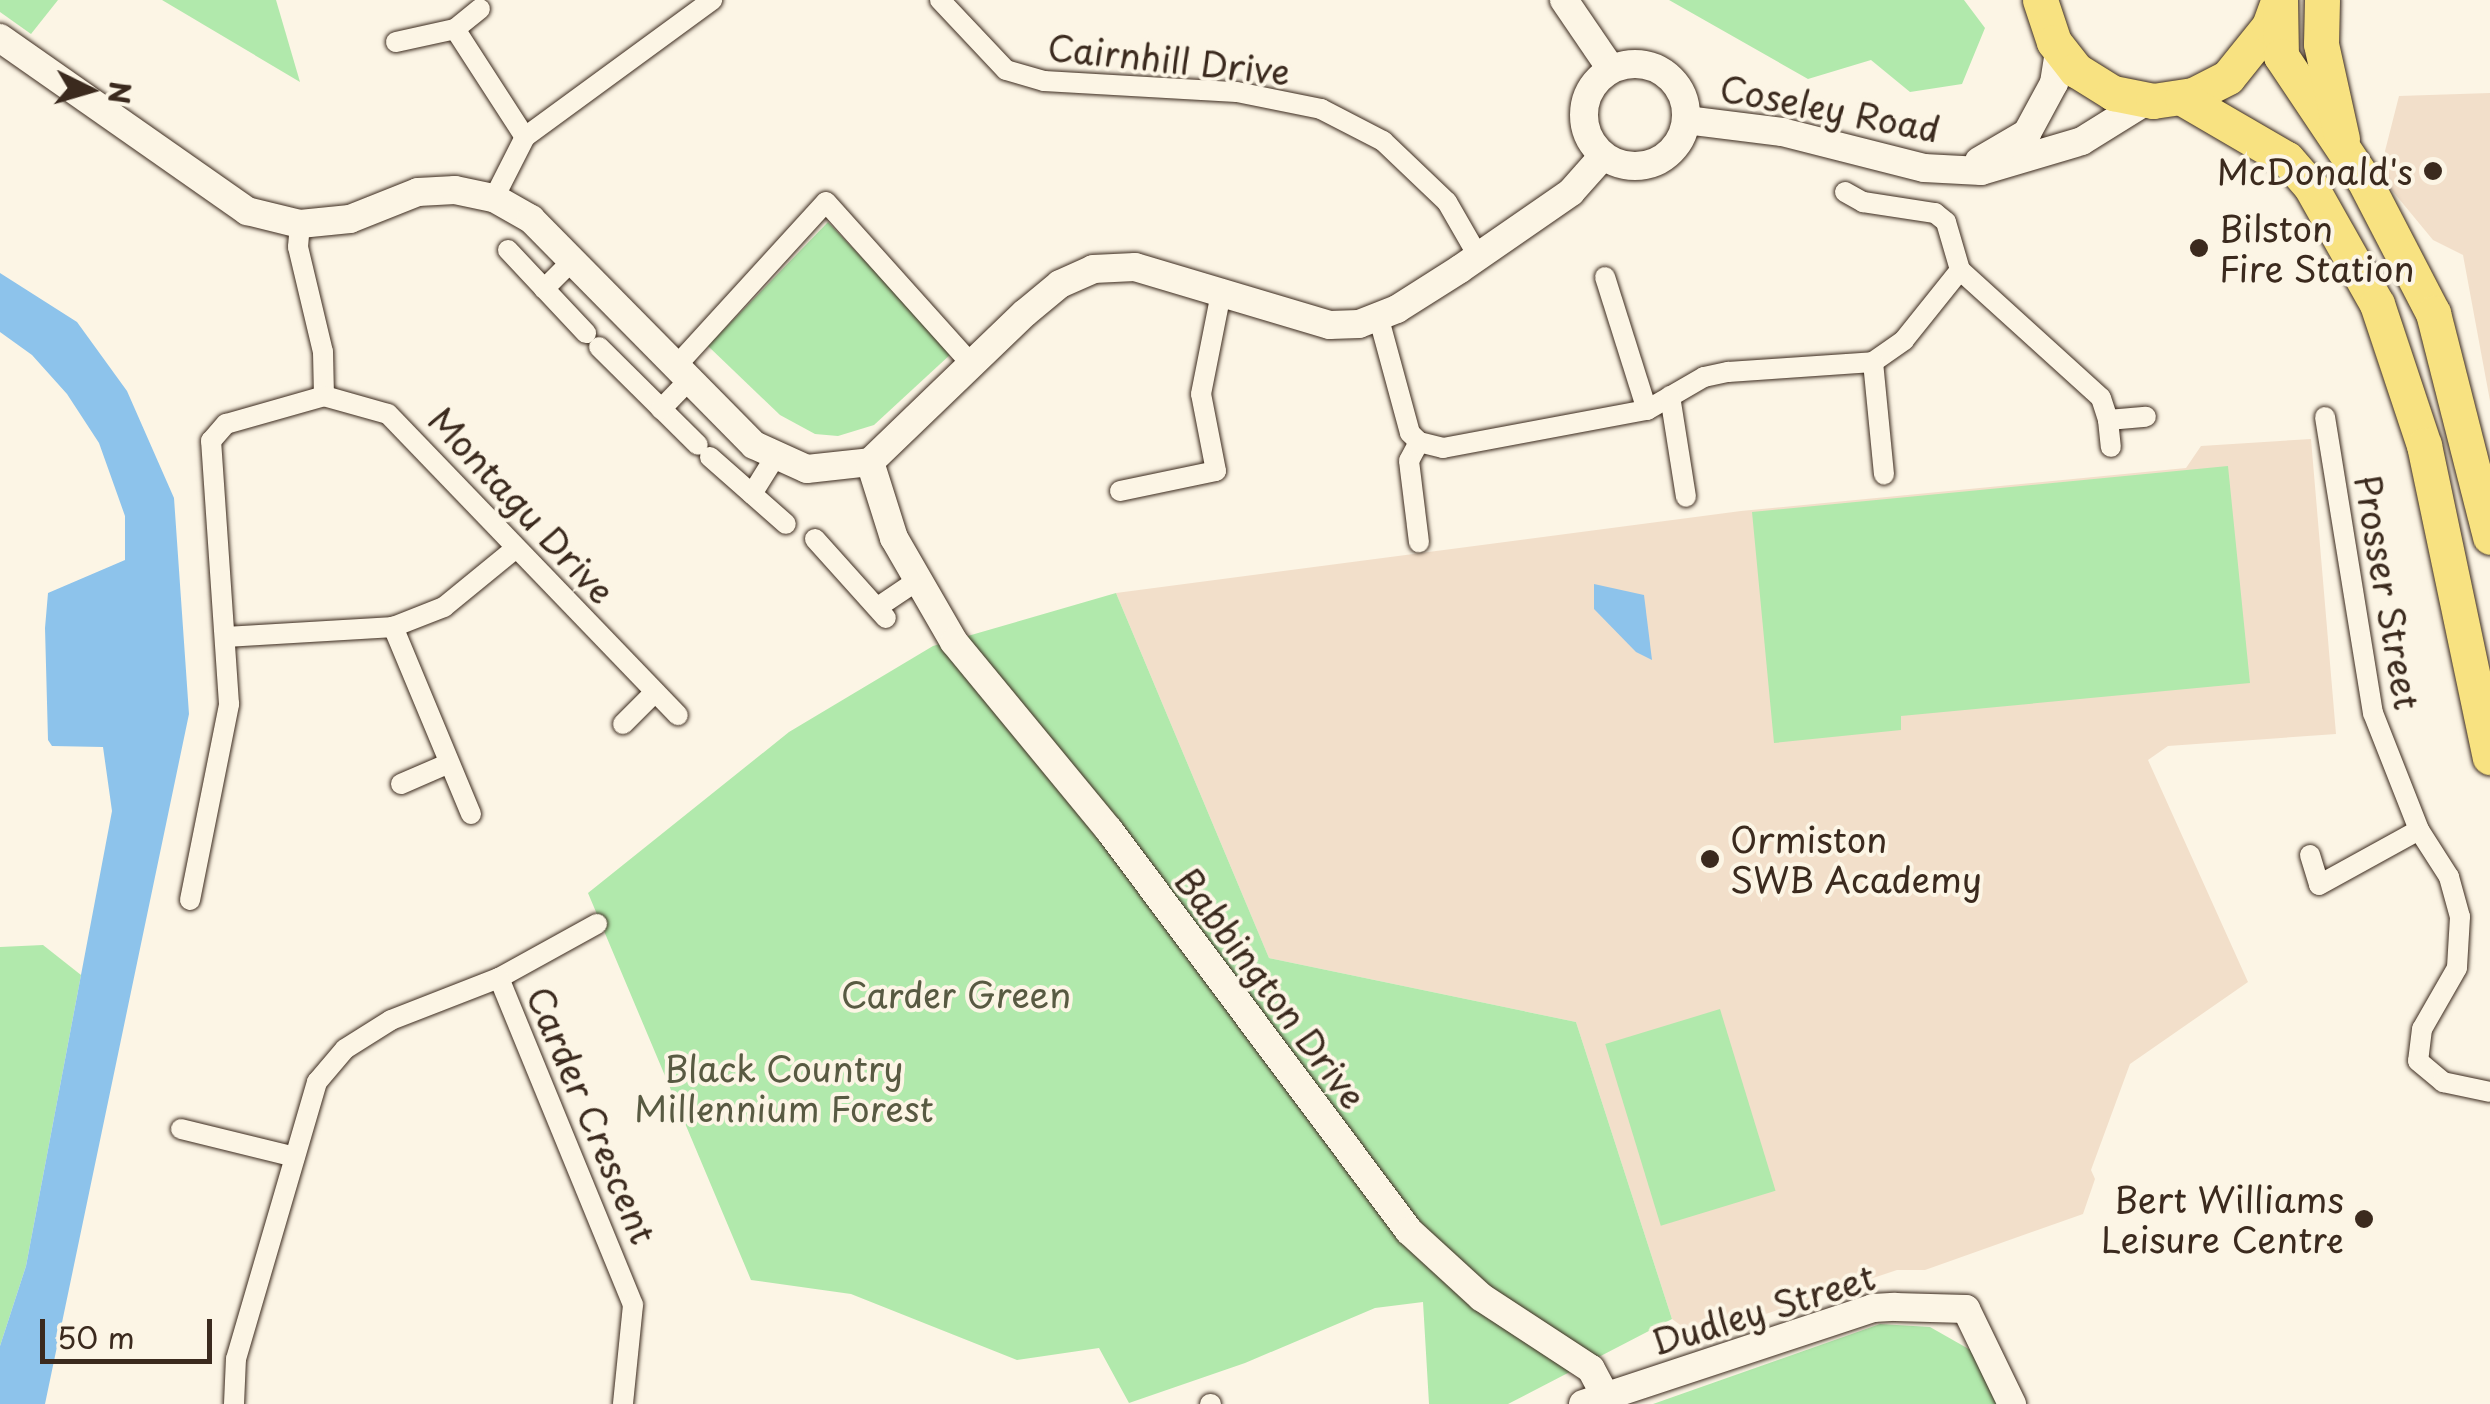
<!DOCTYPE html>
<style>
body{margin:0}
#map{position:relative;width:2490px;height:1404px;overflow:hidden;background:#fcf5e5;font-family:"Playpen Sans",sans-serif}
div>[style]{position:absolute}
.built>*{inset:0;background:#f2dfca}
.green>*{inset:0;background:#b1e9ac;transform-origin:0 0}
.water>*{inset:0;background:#8dc3eb}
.roads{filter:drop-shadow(0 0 2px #3b2a1e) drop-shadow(0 0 2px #3b2a1e)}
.street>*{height:20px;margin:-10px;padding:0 10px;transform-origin:10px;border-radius:10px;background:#fcf5e5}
.secondary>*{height:28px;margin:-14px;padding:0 14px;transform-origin:14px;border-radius:14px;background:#fcf5e5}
.secondary>.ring{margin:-14px;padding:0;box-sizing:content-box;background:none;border:28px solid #fcf5e5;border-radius:50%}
.highway>*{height:35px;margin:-17.5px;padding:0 17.5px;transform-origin:17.5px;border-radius:17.5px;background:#f8e281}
.dots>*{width:28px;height:28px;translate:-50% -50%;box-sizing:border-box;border:5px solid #fcf5e5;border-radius:50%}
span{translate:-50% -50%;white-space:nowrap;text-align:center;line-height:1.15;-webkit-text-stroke:8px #fcf5e5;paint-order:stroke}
.street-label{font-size:35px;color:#3b2a1e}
.poi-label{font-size:35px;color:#3b2a1e}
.right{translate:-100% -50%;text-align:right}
.left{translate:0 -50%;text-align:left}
.park-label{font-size:35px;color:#585a42}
.north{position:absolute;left:40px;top:40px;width:100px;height:100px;-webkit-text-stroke:8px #fcf5e5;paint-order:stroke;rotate:95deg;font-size:28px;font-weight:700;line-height:40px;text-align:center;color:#3b2a1e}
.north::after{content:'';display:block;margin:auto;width:35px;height:45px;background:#3b2a1e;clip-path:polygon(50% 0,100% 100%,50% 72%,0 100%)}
.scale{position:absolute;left:40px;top:1319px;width:172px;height:45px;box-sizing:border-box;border:5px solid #3b2a1e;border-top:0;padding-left:12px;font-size:30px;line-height:35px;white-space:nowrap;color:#3b2a1e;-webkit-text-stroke:8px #fcf5e5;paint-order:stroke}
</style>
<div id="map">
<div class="built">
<i style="clip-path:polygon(2490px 93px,2490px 401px,2463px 255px,2433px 240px,2390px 188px,2385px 151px,2399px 96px)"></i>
<i style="clip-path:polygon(2311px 439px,2336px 734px,2168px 746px,2148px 760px,2248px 982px,2130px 1064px,2091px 1170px,2095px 1179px,2083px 1214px,1925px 1270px,1897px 1270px,1697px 1337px,1672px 1319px,1576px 1022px,1269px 958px,1116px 593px,1741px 511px,2186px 468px,2201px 446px)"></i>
</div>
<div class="green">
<i style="clip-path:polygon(0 0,58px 0,31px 34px,0 12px)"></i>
<i style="clip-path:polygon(162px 0,276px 0,300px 82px)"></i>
<i style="clip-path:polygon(1669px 0,1964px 0,1985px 28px,1962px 84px,1910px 92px,1871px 60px,1808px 79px)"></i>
<i style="clip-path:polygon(828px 222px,952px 353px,874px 425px,838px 436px,815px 434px,780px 415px,708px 346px)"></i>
<i style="clip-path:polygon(2228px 466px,2250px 683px,1901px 716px,1901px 730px,1774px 743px,1752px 512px)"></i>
<i style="clip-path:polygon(1116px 593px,1269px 958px,1576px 1022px,1672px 1319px,1508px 1404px,1429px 1404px,1423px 1302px,1375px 1308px,1245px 1363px,1129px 1403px,1099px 1348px,1017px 1360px,851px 1294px,751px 1280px,588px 893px,789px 732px,933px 646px)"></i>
<i style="clip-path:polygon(43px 945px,81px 975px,26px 1266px,0 1346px,0 947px)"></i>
<i style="left:1720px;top:1009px;width:190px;height:120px;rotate:73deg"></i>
<i style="clip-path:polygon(1880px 1324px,1930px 1327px,1974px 1352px,1999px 1404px,1653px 1404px)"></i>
</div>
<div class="water">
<i style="clip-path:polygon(0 273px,77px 322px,127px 391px,174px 498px,189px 714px,45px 1404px,0 1404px,0 1346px,26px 1266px,112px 811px,103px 747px,52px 746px,48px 740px,45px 628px,48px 593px,125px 560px,125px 516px,99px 443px,67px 394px,32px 355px,0 332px)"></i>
<i style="clip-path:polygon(1594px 584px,1644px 595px,1652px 660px,1636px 652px,1594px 609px)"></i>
</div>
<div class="roads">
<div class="street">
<i style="left:940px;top:0;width:96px;rotate:46.7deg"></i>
<i style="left:1006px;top:70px;width:40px;rotate:16deg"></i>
<i style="left:1044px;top:81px;width:193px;rotate:3.3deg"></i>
<i style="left:1237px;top:92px;width:86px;rotate:11.4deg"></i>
<i style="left:1321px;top:109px;width:70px;rotate:27.3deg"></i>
<i style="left:1383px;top:141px;width:88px;rotate:43.6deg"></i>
<i style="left:1447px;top:202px;width:62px;rotate:60.1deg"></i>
<i style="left:455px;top:29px;width:129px;rotate:57.1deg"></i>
<i style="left:396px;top:42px;width:60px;rotate:-12.4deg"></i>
<i style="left:455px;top:29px;width:32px;rotate:-39deg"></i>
<i style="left:1845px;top:192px;width:21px;rotate:29deg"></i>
<i style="left:1863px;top:202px;width:73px;rotate:8.7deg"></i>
<i style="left:1935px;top:213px;width:14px;rotate:39deg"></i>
<i style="left:1946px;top:222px;width:50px;rotate:73.7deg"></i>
<i style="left:494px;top:198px;width:68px;rotate:-63.1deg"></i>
<i style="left:525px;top:137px;width:232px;rotate:-36.2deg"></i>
<i style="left:300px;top:224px;width:23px;rotate:95deg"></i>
<i style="left:298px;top:247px;width:108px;rotate:76.6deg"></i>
<i style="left:323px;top:352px;width:44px;rotate:88.7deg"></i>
<i style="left:508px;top:250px;width:114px;rotate:46.8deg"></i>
<i style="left:1605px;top:277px;width:139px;rotate:72.5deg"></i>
<i style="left:544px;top:289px;width:41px;rotate:-45deg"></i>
<i style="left:1379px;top:319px;width:118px;rotate:74.8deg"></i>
<i style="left:1410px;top:433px;width:13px;rotate:45deg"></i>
<i style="left:1419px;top:442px;width:25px;rotate:14deg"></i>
<i style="left:1443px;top:448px;width:208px;rotate:-10.6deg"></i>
<i style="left:1647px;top:410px;width:66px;rotate:-30.1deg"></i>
<i style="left:1704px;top:377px;width:25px;rotate:-12deg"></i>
<i style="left:1728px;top:372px;width:145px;rotate:-3.9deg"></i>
<i style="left:1873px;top:362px;width:38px;rotate:-35deg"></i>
<i style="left:1904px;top:340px;width:90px;rotate:-51.3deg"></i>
<i style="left:1960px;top:270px;width:190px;rotate:42.2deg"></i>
<i style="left:2101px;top:398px;width:23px;rotate:72deg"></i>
<i style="left:2108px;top:420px;width:38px;rotate:-5deg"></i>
<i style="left:599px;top:347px;width:139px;rotate:44.7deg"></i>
<i style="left:1873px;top:362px;width:113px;rotate:84.4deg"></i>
<i style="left:678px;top:364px;width:219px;rotate:-47.6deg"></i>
<i style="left:826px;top:202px;width:220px;rotate:48.1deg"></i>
<i style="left:1670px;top:396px;width:102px;rotate:81deg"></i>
<i style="left:661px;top:409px;width:43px;rotate:-45.9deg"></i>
<i style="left:2325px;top:417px;width:300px;rotate:80.8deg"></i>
<i style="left:2373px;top:713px;width:126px;rotate:68.5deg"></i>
<i style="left:2419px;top:830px;width:56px;rotate:57.4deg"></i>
<i style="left:2449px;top:877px;width:41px;rotate:74.6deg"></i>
<i style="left:2460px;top:917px;width:51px;rotate:93.4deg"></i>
<i style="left:2457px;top:968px;width:70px;rotate:119.8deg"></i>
<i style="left:2422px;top:1029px;width:32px;rotate:97deg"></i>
<i style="left:2418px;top:1061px;width:33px;rotate:40deg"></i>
<i style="left:2443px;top:1082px;width:48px;rotate:12deg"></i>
<i style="left:2108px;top:420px;width:27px;rotate:84deg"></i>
<i style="left:1419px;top:442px;width:21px;rotate:118deg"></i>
<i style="left:1409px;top:461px;width:82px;rotate:83deg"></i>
<i style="left:710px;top:457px;width:101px;rotate:41.4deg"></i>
<i style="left:1120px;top:491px;width:98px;rotate:-11.8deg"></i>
<i style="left:1216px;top:471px;width:78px;rotate:-101deg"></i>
<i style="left:1201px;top:394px;width:103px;rotate:-78.8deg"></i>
<i style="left:752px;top:494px;width:44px;rotate:-58.1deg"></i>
<i style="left:815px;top:539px;width:106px;rotate:48.1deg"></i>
<i style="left:878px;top:607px;width:45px;rotate:-34deg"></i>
<i style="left:227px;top:637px;width:166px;rotate:-3.4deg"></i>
<i style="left:623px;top:724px;width:45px;rotate:-45deg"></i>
<i style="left:401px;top:784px;width:50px;rotate:-23.5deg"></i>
<i style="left:471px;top:814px;width:203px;rotate:-112.6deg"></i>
<i style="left:393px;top:627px;width:55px;rotate:-21.4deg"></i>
<i style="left:444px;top:607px;width:93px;rotate:-39.3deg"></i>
<i style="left:2310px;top:855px;width:31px;rotate:73deg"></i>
<i style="left:2319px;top:885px;width:114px;rotate:-28.8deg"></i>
<i style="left:190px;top:900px;width:200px;rotate:-78.7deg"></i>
<i style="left:229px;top:704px;width:264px;rotate:-93.9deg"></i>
<i style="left:211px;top:441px;width:23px;rotate:-49deg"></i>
<i style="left:226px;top:424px;width:102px;rotate:-15.9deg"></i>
<i style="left:324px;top:396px;width:66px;rotate:15.7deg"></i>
<i style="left:388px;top:414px;width:418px;rotate:46.1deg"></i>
<i style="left:499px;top:978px;width:112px;rotate:-28.9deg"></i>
<i style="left:181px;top:1129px;width:117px;rotate:13.8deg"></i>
<i style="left:234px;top:1404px;width:45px;rotate:-87.5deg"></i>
<i style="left:236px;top:1359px;width:289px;rotate:-73.7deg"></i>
<i style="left:317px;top:1082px;width:43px;rotate:-49.7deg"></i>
<i style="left:345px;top:1049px;width:54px;rotate:-32.2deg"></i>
<i style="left:391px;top:1020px;width:116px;rotate:-21.3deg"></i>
<i style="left:499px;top:978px;width:353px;rotate:67.7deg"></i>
<i style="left:633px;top:1305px;width:100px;rotate:95.8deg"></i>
<i style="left:1210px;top:1404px;width:1px"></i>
</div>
<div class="secondary">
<i style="left:1564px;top:0;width:83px;rotate:55.7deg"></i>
<i style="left:0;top:38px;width:302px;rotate:35deg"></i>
<i style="left:247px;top:211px;width:55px;rotate:13.8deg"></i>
<i style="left:300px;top:224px;width:50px;rotate:-5.7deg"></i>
<i style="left:350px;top:219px;width:73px;rotate:-21.7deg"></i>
<i style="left:418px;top:192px;width:37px;rotate:-3deg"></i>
<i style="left:455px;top:190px;width:40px;rotate:12deg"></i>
<i style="left:494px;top:198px;width:43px;rotate:29.6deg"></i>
<i style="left:531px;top:219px;width:317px;rotate:45.4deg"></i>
<i style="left:754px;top:445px;width:58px;rotate:24.4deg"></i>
<i style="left:807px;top:469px;width:63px;rotate:-6.3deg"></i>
<i style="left:870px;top:462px;width:215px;rotate:-43.9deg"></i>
<i style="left:1025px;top:313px;width:45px;rotate:-39.6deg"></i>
<i style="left:1060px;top:284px;width:36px;rotate:-24deg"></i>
<i style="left:1093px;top:269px;width:42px;rotate:-2.7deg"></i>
<i style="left:1135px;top:267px;width:203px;rotate:16.6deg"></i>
<i style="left:1330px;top:325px;width:29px;rotate:-2deg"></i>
<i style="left:1359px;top:324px;width:41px;rotate:-21.5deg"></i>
<i style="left:1397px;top:309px;width:75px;rotate:-32.4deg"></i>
<i style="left:1460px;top:269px;width:135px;rotate:-34.7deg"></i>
<i style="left:1571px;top:192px;width:48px;rotate:-48.4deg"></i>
<i class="ring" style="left:1584px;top:64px;width:74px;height:74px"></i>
<i style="left:1686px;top:120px;width:97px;rotate:7.1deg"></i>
<i style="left:1782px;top:132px;width:146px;rotate:14.2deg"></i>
<i style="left:1924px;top:168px;width:57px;rotate:3deg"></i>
<i style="left:1981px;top:171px;width:105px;rotate:-16.5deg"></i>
<i style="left:2082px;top:141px;width:75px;rotate:-32deg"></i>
<i style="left:1979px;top:161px;width:56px;rotate:-30.3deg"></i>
<i style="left:2027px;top:133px;width:57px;rotate:-61.6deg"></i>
<i style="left:2054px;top:83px;width:33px;rotate:-81deg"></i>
<i style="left:870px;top:462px;width:80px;rotate:72.5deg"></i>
<i style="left:894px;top:538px;width:120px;rotate:60deg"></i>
<i style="left:954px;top:642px;width:244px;rotate:50.5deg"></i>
<i style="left:1109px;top:830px;width:501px;rotate:53.2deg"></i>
<i style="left:1409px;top:1231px;width:98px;rotate:42.5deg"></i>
<i style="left:1481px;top:1297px;width:131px;rotate:33.2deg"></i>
<i style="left:1591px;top:1369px;width:32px;rotate:62deg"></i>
<i style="left:1583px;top:1404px;width:305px;rotate:-18.3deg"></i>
<i style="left:1873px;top:1308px;width:22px;rotate:-3deg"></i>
<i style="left:1895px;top:1307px;width:71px;rotate:1.6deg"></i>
<i style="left:1966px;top:1309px;width:106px;rotate:64.2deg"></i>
</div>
<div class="highway">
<i style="left:2040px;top:0;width:44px;rotate:71.6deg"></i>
<i style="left:2054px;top:42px;width:36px;rotate:52deg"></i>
<i style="left:2076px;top:70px;width:44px;rotate:31.9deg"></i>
<i style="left:2113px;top:93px;width:41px;rotate:11.3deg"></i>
<i style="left:2153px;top:101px;width:40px;rotate:-8.5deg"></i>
<i style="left:2193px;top:95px;width:39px;rotate:-27deg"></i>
<i style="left:2228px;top:77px;width:65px;rotate:-51.2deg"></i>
<i style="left:2269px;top:26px;width:27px;rotate:-70deg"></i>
<i style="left:2280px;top:0;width:56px;rotate:89deg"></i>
<i style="left:2281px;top:56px;width:149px;rotate:56.2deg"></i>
<i style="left:2364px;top:180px;width:150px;rotate:62.6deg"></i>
<i style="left:2433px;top:313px;width:231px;rotate:75.7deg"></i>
<i style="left:2322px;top:0;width:44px;rotate:91.3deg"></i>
<i style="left:2321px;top:44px;width:97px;rotate:77.5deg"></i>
<i style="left:2182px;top:98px;width:121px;rotate:30.2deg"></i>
<i style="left:2287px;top:159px;width:37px;rotate:49deg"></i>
<i style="left:2311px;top:187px;width:134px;rotate:60.6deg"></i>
<i style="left:2377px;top:304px;width:149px;rotate:71.6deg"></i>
<i style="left:2424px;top:445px;width:319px;rotate:78.1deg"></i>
</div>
</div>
<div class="dots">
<i style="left:2433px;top:171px;background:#3b2a1e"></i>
<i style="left:2199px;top:248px;background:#3b2a1e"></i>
<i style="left:1710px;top:859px;background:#3b2a1e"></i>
<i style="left:2364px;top:1219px;background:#3b2a1e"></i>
</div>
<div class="street-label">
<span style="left:1169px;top:59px;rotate:6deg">Cairnhill Drive</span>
<span style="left:1830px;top:108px;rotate:11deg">Coseley Road</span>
<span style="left:522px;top:505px;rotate:47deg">Montagu Drive</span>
<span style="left:2388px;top:592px;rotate:80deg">Prosser Street</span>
<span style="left:1271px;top:988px;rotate:53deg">Babbington Drive</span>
<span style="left:592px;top:1115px;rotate:67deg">Carder Crescent</span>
<span style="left:1763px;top:1309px;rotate:-17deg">Dudley Street</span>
</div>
<div class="poi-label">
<span class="right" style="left:2413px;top:171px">McDonald's</span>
<span class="left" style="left:2219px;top:248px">Bilston<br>Fire Station</span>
<span class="left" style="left:1730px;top:859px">Ormiston<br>SWB Academy</span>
<span class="right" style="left:2344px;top:1219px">Bert Williams<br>Leisure Centre</span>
</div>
<div class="park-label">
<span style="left:956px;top:994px">Carder Green</span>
<span style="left:784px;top:1088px">Black Country<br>Millennium Forest</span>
</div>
<div class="north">N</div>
<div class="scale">50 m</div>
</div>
